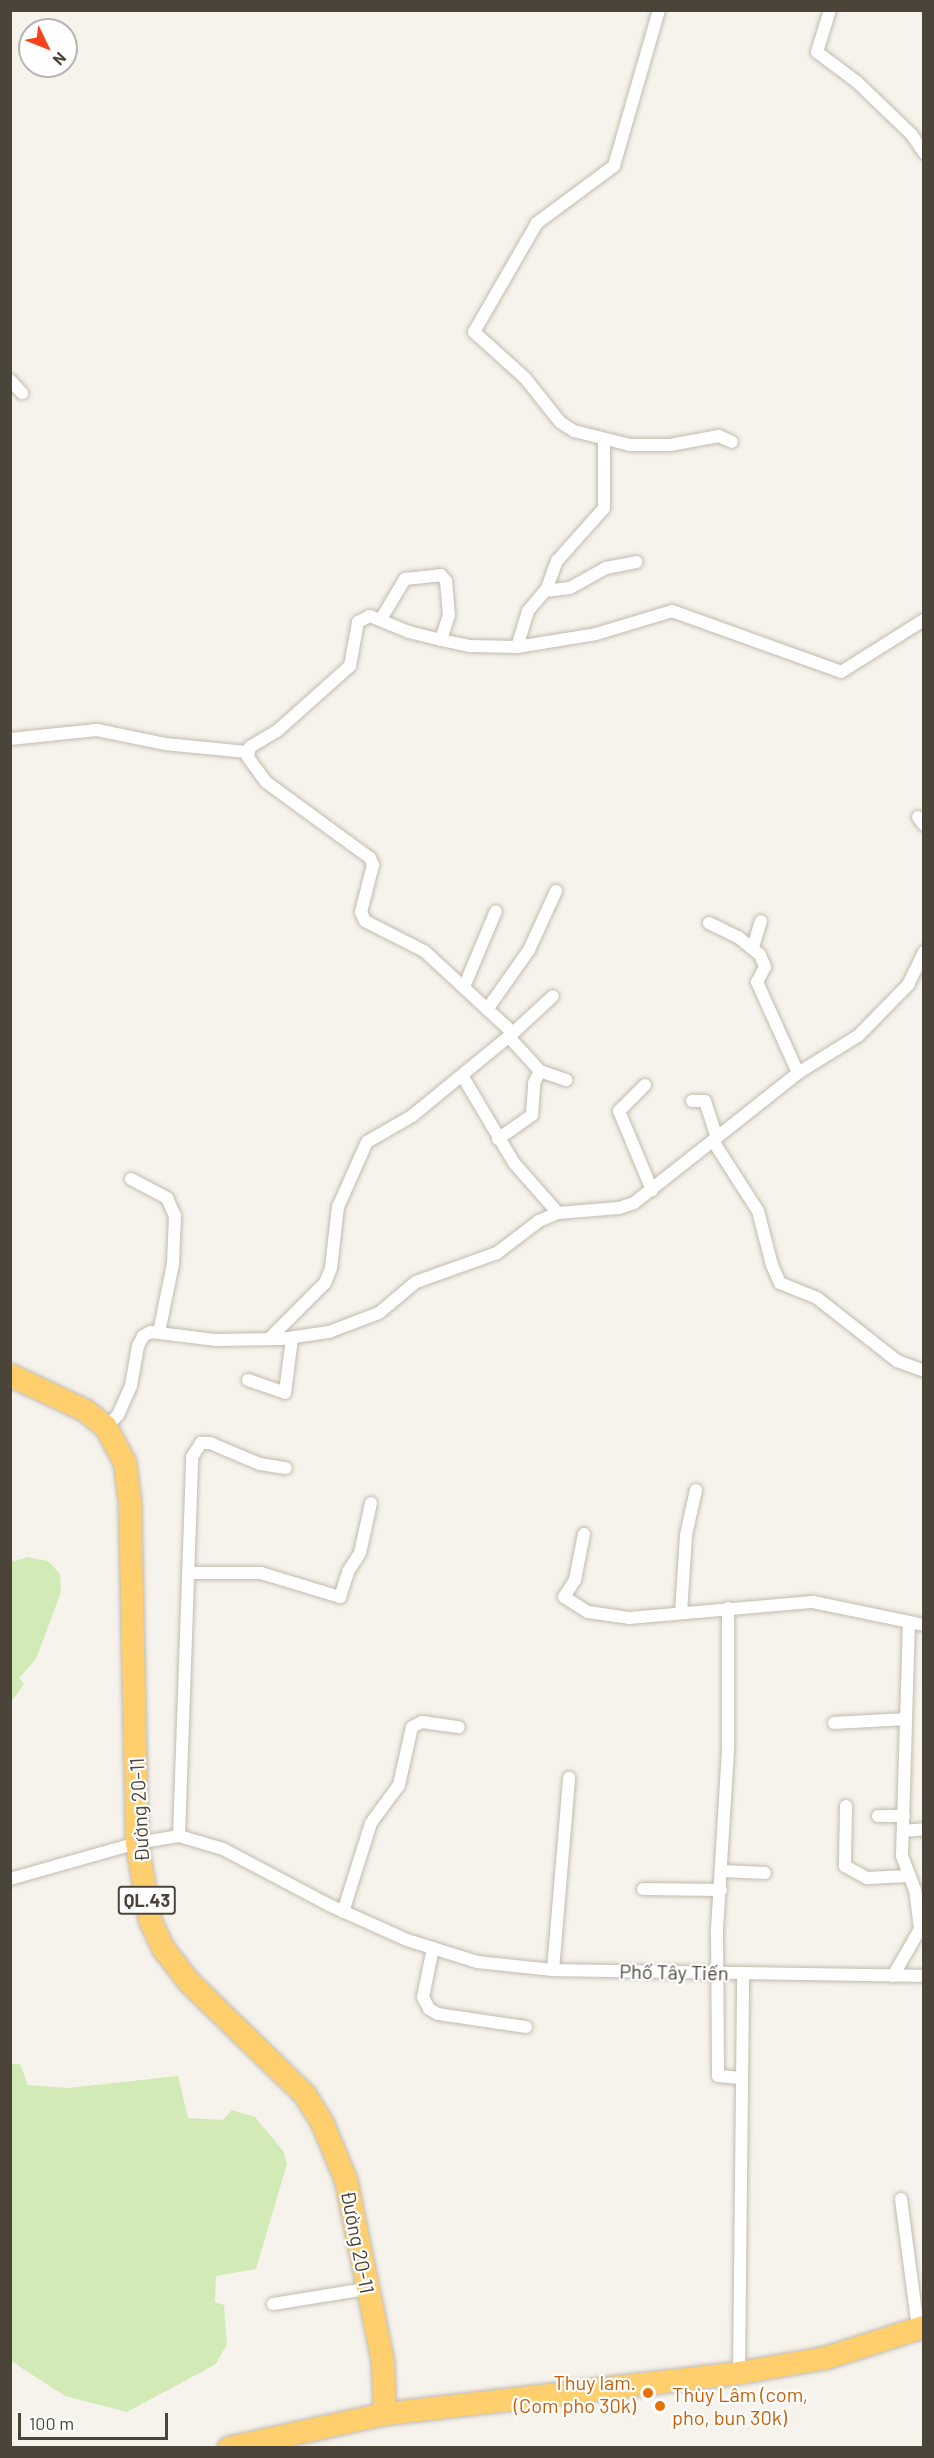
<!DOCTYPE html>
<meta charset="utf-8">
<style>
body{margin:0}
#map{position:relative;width:934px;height:2458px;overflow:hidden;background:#f6f3ec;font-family:Barlow,sans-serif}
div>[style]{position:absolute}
.green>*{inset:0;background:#d2eab5}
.roads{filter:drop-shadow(0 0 2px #c2bbae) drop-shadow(0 0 2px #c2bbae)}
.street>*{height:12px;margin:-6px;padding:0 6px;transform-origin:6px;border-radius:6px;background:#fff}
.highway>*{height:22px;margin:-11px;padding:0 11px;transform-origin:11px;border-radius:11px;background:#ffcf6e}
.dots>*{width:16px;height:16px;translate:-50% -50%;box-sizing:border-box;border:3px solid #fff;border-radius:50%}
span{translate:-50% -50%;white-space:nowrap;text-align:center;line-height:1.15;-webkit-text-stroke:4.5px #fff;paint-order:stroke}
.shield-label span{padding:2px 4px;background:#fff;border:2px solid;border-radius:4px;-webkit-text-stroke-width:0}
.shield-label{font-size:18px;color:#4b4439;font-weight:700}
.street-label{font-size:20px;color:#4b4439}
.food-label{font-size:20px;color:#c56008}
.right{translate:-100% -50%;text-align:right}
.left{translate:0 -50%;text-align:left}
.frame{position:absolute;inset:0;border:12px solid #4b4439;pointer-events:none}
.north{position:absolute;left:18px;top:18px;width:60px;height:60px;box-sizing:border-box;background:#fff;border:2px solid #b7b4b0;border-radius:50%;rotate:133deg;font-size:16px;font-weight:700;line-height:24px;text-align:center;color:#4b4439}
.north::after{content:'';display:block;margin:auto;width:21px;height:27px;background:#fc3f1d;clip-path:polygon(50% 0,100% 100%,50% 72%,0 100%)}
.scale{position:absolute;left:18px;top:2413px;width:150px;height:27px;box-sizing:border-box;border:3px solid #4b4439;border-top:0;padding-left:8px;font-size:18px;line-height:21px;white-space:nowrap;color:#4b4439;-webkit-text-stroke:4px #fff;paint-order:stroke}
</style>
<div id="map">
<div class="green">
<i style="clip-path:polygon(28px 1557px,48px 1561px,60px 1574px,61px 1592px,36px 1659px,19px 1678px,24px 1684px,11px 1702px,11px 1562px)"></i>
<i style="clip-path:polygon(11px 2064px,20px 2064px,28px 2085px,68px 2088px,178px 2076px,188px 2118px,223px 2120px,232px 2110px,255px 2117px,284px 2152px,287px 2164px,256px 2269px,216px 2276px,215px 2302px,224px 2305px,227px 2344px,216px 2364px,127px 2412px,65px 2396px,11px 2361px)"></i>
</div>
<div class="roads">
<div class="street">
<i style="left:659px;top:10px;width:162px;rotate:106.1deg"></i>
<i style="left:614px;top:166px;width:96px;rotate:143.5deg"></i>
<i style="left:537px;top:223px;width:126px;rotate:120deg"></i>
<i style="left:474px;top:332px;width:69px;rotate:42deg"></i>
<i style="left:525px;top:378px;width:56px;rotate:51.5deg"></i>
<i style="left:560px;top:422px;width:17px;rotate:33deg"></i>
<i style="left:574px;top:431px;width:58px;rotate:14deg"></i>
<i style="left:630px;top:445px;width:40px"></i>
<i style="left:670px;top:445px;width:50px;rotate:-10.4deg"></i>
<i style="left:719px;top:436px;width:14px;rotate:25deg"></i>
<i style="left:830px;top:10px;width:44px;rotate:107.2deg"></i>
<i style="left:817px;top:52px;width:50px;rotate:36.9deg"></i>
<i style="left:857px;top:82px;width:76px;rotate:43.9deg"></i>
<i style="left:912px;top:135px;width:22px;rotate:56deg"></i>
<i style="left:10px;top:380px;width:18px;rotate:47deg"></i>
<i style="left:545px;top:591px;width:25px;rotate:-7deg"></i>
<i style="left:570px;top:588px;width:41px;rotate:-29.1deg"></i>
<i style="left:606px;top:568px;width:31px;rotate:-11deg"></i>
<i style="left:381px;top:619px;width:47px;rotate:-59deg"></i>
<i style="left:405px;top:579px;width:36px;rotate:-6deg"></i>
<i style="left:441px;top:575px;width:8px;rotate:50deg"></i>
<i style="left:446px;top:581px;width:34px;rotate:85deg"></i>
<i style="left:449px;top:615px;width:26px;rotate:108deg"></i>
<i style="left:517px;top:647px;width:38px;rotate:-73deg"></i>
<i style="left:528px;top:611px;width:30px;rotate:-50deg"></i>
<i style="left:547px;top:588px;width:29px;rotate:-70deg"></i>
<i style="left:557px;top:561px;width:71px;rotate:-48.4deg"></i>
<i style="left:604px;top:508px;width:66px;rotate:-90deg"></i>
<i style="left:10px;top:739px;width:87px;rotate:-5.9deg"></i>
<i style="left:97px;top:730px;width:69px;rotate:11.6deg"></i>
<i style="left:165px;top:744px;width:82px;rotate:5.6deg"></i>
<i style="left:918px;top:817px;width:10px;rotate:53deg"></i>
<i style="left:709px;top:923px;width:32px;rotate:26deg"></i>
<i style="left:738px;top:937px;width:28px;rotate:39deg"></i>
<i style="left:760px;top:955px;width:13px;rotate:67deg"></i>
<i style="left:765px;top:967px;width:17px;rotate:118deg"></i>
<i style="left:757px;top:982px;width:100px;rotate:65.7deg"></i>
<i style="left:753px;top:947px;width:27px;rotate:-73deg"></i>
<i style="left:464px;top:987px;width:82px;rotate:-67.2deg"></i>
<i style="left:488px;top:1008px;width:71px;rotate:-54.7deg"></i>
<i style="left:529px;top:950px;width:65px;rotate:-65.4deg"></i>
<i style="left:513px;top:1033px;width:54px;rotate:-42.8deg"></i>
<i style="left:509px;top:1037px;width:46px;rotate:47.6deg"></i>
<i style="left:540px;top:1071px;width:28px;rotate:19deg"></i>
<i style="left:463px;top:1077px;width:100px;rotate:59.3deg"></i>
<i style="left:514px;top:1163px;width:67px;rotate:48.7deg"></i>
<i style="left:645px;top:1085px;width:37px;rotate:135deg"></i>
<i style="left:619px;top:1111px;width:86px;rotate:67.3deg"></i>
<i style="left:692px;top:1101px;width:13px"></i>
<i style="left:705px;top:1101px;width:39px;rotate:72deg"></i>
<i style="left:498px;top:1139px;width:42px;rotate:-35.2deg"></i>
<i style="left:532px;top:1115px;width:32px;rotate:-86deg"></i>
<i style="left:534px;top:1083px;width:13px;rotate:-63deg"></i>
<i style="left:713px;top:1141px;width:83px;rotate:57.3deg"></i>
<i style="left:758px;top:1211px;width:56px;rotate:75.5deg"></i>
<i style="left:772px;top:1265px;width:20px;rotate:66deg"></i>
<i style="left:780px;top:1283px;width:40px;rotate:22deg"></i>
<i style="left:817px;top:1298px;width:102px;rotate:38.2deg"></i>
<i style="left:897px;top:1361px;width:29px;rotate:20deg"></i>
<i style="left:131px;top:1179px;width:41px;rotate:27.8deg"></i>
<i style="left:167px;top:1198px;width:20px;rotate:66deg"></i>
<i style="left:175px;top:1216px;width:48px;rotate:92.4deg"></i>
<i style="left:173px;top:1264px;width:69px;rotate:101.6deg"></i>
<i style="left:270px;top:1338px;width:78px;rotate:-45deg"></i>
<i style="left:325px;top:1283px;width:16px;rotate:-68deg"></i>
<i style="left:331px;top:1268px;width:61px;rotate:-83.5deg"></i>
<i style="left:338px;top:1207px;width:71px;rotate:-66deg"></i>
<i style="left:367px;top:1142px;width:52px;rotate:-30deg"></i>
<i style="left:412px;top:1116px;width:131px;rotate:-39.4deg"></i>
<i style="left:513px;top:1033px;width:121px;rotate:-137.3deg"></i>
<i style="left:424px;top:951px;width:66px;rotate:-153deg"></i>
<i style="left:365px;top:921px;width:10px;rotate:-114deg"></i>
<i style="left:361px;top:912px;width:49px;rotate:-75.7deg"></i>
<i style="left:373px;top:865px;width:8px;rotate:-113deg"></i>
<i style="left:370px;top:858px;width:129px;rotate:-143.8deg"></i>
<i style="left:266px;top:782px;width:31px;rotate:-126deg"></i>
<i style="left:248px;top:757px;width:10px;rotate:-79deg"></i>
<i style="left:250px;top:747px;width:31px;rotate:-31deg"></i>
<i style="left:277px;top:731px;width:98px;rotate:-41.7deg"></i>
<i style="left:350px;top:666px;width:45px;rotate:-79.7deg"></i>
<i style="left:358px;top:622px;width:13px;rotate:-27deg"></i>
<i style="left:370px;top:616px;width:42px;rotate:22.3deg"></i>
<i style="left:409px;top:632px;width:33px;rotate:14deg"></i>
<i style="left:441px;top:640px;width:30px;rotate:12deg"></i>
<i style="left:470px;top:646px;width:47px;rotate:1.2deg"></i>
<i style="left:517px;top:647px;width:80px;rotate:-9.3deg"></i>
<i style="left:596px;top:634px;width:79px;rotate:-16.8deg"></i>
<i style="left:672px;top:611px;width:180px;rotate:19.8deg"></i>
<i style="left:841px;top:672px;width:98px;rotate:-32.1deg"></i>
<i style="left:248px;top:1380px;width:39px;rotate:19deg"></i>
<i style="left:285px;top:1393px;width:55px;rotate:-82.7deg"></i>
<i style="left:106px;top:1427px;width:17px;rotate:-45deg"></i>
<i style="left:118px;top:1415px;width:32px;rotate:-66deg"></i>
<i style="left:131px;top:1386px;width:41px;rotate:-80.1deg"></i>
<i style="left:138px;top:1346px;width:11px;rotate:-63deg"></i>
<i style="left:143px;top:1336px;width:9px;rotate:-27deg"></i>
<i style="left:151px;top:1332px;width:64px;rotate:7.1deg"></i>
<i style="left:215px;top:1340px;width:66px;rotate:-0.9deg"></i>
<i style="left:281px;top:1339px;width:49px;rotate:-8.3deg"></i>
<i style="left:329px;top:1332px;width:53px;rotate:-20.8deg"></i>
<i style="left:379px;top:1313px;width:48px;rotate:-40deg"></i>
<i style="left:416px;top:1282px;width:86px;rotate:-19.7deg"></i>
<i style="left:497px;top:1253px;width:53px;rotate:-37.3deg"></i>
<i style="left:539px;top:1221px;width:21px;rotate:-23deg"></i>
<i style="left:558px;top:1213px;width:61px;rotate:-4.7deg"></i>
<i style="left:619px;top:1208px;width:16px;rotate:-18deg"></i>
<i style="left:634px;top:1203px;width:209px;rotate:-38.4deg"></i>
<i style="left:798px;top:1073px;width:70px;rotate:-31.7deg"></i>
<i style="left:858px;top:1036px;width:71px;rotate:-45.6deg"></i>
<i style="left:908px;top:985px;width:37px;rotate:-64deg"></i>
<i style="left:584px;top:1534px;width:47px;rotate:101.1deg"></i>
<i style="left:575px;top:1580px;width:20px;rotate:123deg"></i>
<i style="left:564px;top:1597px;width:28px;rotate:32deg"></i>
<i style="left:588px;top:1612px;width:41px;rotate:8.3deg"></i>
<i style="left:629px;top:1618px;width:185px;rotate:-5deg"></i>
<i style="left:813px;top:1602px;width:113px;rotate:11.7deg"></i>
<i style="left:188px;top:1573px;width:73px"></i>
<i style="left:261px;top:1573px;width:83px;rotate:16.9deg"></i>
<i style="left:340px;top:1597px;width:28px;rotate:-72deg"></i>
<i style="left:349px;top:1570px;width:20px;rotate:-57deg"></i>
<i style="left:360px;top:1553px;width:51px;rotate:-77.6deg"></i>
<i style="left:728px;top:1608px;width:142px;rotate:90deg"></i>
<i style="left:728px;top:1750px;width:180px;rotate:93.5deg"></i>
<i style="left:717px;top:1930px;width:146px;rotate:89.6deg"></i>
<i style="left:718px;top:2076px;width:23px;rotate:5deg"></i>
<i style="left:681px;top:1613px;width:78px;rotate:-86.3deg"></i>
<i style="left:686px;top:1535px;width:46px;rotate:-77.5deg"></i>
<i style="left:834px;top:1723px;width:72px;rotate:-3.2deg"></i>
<i style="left:846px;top:1806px;width:60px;rotate:91deg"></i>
<i style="left:845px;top:1866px;width:25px;rotate:29deg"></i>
<i style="left:867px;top:1878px;width:42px;rotate:-2.7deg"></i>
<i style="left:878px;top:1816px;width:26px"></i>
<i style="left:903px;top:1831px;width:21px;rotate:-5deg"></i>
<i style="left:179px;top:1836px;width:379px;rotate:-88deg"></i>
<i style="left:192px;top:1457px;width:17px;rotate:-57deg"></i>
<i style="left:201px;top:1443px;width:9px"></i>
<i style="left:210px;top:1443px;width:54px;rotate:22.8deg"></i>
<i style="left:260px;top:1464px;width:26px;rotate:9deg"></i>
<i style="left:722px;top:1871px;width:43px;rotate:2.7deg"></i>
<i style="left:10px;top:1879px;width:132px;rotate:-15.8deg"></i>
<i style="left:137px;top:1843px;width:43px;rotate:-9.5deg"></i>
<i style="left:179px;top:1836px;width:46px;rotate:16.5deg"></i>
<i style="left:223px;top:1849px;width:120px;rotate:27.8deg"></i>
<i style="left:329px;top:1905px;width:85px;rotate:24.2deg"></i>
<i style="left:407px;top:1940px;width:73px;rotate:17.4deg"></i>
<i style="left:477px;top:1962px;width:76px;rotate:6deg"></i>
<i style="left:553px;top:1970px;width:371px;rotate:0.9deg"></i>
<i style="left:643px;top:1889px;width:78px;rotate:0.7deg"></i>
<i style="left:343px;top:1912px;width:93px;rotate:-72.5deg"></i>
<i style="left:371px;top:1823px;width:47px;rotate:-53.6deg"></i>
<i style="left:399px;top:1785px;width:59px;rotate:-77.4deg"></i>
<i style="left:412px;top:1727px;width:11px;rotate:-27deg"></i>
<i style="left:422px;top:1722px;width:37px;rotate:8deg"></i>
<i style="left:433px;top:1948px;width:50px;rotate:101.5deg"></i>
<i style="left:423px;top:1997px;width:13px;rotate:63deg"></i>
<i style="left:429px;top:2009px;width:10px;rotate:29deg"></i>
<i style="left:438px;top:2014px;width:89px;rotate:8.4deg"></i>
<i style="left:553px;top:1970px;width:193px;rotate:-85.2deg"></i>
<i style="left:893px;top:1976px;width:54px;rotate:-60.1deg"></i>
<i style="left:920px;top:1929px;width:39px;rotate:-97deg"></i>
<i style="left:915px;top:1890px;width:36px;rotate:-111deg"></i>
<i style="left:902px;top:1856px;width:232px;rotate:-88.3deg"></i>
<i style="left:901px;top:2199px;width:131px;rotate:82.5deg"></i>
<i style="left:273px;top:2304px;width:94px;rotate:-9.2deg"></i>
<i style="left:739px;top:2373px;width:400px;rotate:-89.4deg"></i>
</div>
<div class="highway">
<i style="left:10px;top:1375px;width:84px;rotate:25.3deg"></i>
<i style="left:86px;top:1411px;width:26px;rotate:39deg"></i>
<i style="left:106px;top:1427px;width:40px;rotate:62deg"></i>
<i style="left:125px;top:1462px;width:40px;rotate:82.9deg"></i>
<i style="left:130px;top:1502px;width:341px;rotate:88.8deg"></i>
<i style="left:137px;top:1843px;width:78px;rotate:80.4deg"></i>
<i style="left:150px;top:1920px;width:31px;rotate:65deg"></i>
<i style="left:163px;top:1948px;width:43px;rotate:52.6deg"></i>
<i style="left:189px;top:1982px;width:162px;rotate:44.2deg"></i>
<i style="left:305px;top:2095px;width:32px;rotate:58deg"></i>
<i style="left:322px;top:2122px;width:63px;rotate:67.5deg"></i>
<i style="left:346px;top:2180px;width:186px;rotate:78.5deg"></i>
<i style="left:383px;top:2362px;width:52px;rotate:87.8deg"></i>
<i style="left:229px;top:2448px;width:160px;rotate:-12.3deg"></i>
<i style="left:385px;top:2414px;width:356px;rotate:-6.6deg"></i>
<i style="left:739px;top:2373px;width:88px;rotate:-9.8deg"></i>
<i style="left:826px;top:2358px;width:103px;rotate:-17.6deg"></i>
</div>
</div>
<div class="dots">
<i style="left:648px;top:2393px;background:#e8710a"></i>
<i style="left:660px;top:2406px;background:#e8710a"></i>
</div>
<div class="shield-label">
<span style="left:147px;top:1900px">QL.43</span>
</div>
<div class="street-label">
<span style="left:139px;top:1810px;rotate:-93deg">Đường 20-11</span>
<span style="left:674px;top:1972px;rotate:1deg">Phố Tây Tiến</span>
<span style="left:358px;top:2242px;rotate:79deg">Đường 20-11</span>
</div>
<div class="food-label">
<span class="right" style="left:636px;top:2394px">Thuy lam.<br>(Com pho 30k)</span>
<span class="left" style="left:672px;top:2406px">Thùy Lâm (com,<br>pho, bun 30k)</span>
</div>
<div class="frame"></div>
<div class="north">N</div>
<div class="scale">100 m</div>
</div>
